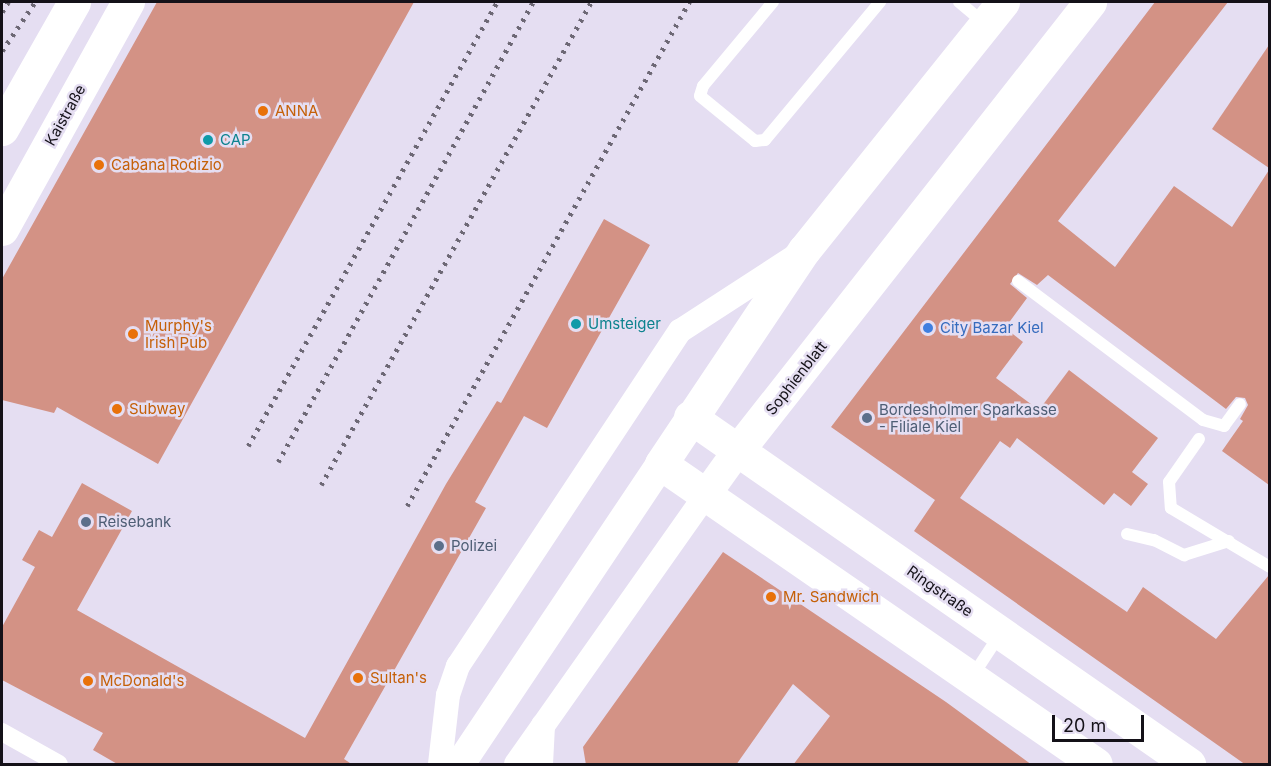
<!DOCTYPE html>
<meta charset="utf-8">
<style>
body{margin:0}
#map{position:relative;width:1271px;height:766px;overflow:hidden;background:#e5def2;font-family:Inter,sans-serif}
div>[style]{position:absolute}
.building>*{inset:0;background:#d39285}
.service>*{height:12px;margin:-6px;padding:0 6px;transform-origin:6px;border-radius:6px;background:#fff}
.pedestrian>*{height:18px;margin:-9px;padding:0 9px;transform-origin:9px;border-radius:9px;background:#fff}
.minor>*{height:24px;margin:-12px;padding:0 12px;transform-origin:12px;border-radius:12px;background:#fff}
.tertiary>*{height:30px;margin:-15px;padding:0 15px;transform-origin:15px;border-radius:15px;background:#fff}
.secondary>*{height:33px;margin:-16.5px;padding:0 16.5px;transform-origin:16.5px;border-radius:16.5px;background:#fff}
.rail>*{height:4.5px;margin-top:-2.25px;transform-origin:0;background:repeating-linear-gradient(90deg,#6d6875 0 3px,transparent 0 9px)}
.dots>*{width:16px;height:16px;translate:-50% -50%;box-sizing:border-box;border:3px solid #e5def2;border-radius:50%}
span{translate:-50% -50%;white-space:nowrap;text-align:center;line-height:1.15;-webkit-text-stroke:5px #e5def2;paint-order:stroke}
.food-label{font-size:15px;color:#c56008}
.left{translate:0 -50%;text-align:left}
.street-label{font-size:15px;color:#141118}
.culture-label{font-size:15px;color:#0d838f}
.shop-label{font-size:15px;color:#366cbe}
.service-label{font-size:15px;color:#4e5e75}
.frame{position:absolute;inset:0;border:3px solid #141118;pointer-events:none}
.scale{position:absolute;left:1052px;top:715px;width:92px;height:27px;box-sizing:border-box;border:3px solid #141118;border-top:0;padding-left:8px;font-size:18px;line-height:21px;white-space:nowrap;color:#141118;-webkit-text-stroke:4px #e5def2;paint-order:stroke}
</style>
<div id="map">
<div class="building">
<i style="clip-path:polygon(157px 2px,414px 2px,158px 464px,57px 407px,54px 413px,2px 400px,2px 279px)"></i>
<i style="clip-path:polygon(1155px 2px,1228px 2px,1058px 221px,1115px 267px,1174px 186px,1232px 227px,1269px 170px,1269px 485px,1222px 451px,1243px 421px,1240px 419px,1248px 405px,1245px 398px,1236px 397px,1226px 409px,1048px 275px,1037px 285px,1018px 273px,1010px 284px,1027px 298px,1005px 328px,1023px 342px,996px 378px,1039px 410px,1069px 370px,1158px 438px,1132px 472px,1148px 484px,1131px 506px,1114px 493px,1104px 505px,1017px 438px,1010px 448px,1000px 441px,960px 498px,1127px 612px,1143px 587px,1216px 639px,1269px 575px,1269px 765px,1246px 765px,914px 531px,935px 500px,831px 427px)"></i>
<i style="clip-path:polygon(1269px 45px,1269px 168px,1212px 129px)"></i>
<i style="clip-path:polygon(604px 219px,650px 245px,547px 428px,524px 416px,475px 502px,486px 508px,344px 759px,353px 765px,119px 765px,93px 750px,103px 733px,2px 680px,2px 627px,35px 567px,22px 560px,39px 530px,52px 537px,82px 483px,132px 511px,77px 610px,305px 738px,446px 484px,497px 401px,501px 403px)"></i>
<i style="clip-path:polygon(723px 552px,946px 702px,1032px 765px,793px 765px,830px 716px,793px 684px,736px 765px,586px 765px,583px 747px)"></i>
</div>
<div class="service">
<i style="left:773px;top:2px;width:109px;rotate:129.8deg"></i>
<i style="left:703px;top:86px;width:10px;rotate:107deg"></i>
<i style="left:700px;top:96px;width:71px;rotate:39.3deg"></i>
<i style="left:755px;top:141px;width:10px;rotate:-6deg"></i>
<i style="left:765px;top:140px;width:180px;rotate:-50.2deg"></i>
<i style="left:959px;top:2px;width:33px;rotate:40deg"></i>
<i style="left:1018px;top:281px;width:231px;rotate:36.9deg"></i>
<i style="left:1203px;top:420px;width:22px;rotate:16deg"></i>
<i style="left:1224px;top:426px;width:27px;rotate:-54deg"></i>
<i style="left:1199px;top:439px;width:52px;rotate:124.9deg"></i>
<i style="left:1169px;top:482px;width:26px;rotate:86deg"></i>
<i style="left:1171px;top:508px;width:115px;rotate:30.8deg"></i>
<i style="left:1127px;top:534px;width:28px;rotate:13deg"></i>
<i style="left:1154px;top:540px;width:34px;rotate:27deg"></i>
<i style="left:1184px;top:555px;width:47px;rotate:-17.3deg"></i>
<i style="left:972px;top:677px;width:51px;rotate:-56.9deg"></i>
</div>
<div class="pedestrian">
<i style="left:2px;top:732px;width:65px;rotate:29.3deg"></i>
</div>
<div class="minor">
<i style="left:440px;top:764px;width:69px;rotate:-83.4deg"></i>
<i style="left:448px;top:695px;width:31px;rotate:-71deg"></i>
<i style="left:458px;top:666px;width:402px;rotate:-56.5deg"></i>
<i style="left:680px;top:331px;width:140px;rotate:-33deg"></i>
<i style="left:516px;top:764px;width:328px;rotate:-54.8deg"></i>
<i style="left:541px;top:764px;width:39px;rotate:-87deg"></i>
</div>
<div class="tertiary">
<i style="left:705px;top:496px;width:57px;rotate:-54.3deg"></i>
<i style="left:460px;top:764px;width:361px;rotate:-56.2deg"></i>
</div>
<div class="secondary">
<i style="left:1003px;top:2px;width:318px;rotate:128.7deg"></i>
<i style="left:804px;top:250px;width:257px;rotate:123.8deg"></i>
<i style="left:661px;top:464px;width:528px;rotate:34.59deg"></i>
<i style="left:2px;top:129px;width:146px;rotate:-60.4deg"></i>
<i style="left:2px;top:229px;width:260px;rotate:-61deg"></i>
<i style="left:690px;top:417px;width:608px;rotate:34.81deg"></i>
<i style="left:738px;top:450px;width:570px;rotate:-51.84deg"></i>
</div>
<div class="rail">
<i style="left:2px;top:12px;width:12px;rotate:-59deg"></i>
<i style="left:2px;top:51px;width:59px;rotate:-56deg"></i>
<i style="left:248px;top:446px;width:509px;rotate:-60.72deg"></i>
<i style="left:278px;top:462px;width:526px;rotate:-61deg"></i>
<i style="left:321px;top:485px;width:553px;rotate:-60.79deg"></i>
<i style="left:407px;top:506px;width:578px;rotate:-60.77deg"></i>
</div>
<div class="dots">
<i style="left:263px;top:111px;background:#e8710a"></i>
<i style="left:208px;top:140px;background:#0f9aa8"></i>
<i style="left:99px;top:165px;background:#e8710a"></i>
<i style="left:576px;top:324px;background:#0f9aa8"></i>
<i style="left:928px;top:328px;background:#3f7fe0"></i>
<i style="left:133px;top:334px;background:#e8710a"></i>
<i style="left:117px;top:409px;background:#e8710a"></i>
<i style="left:867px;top:418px;background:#5c6f8a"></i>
<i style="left:86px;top:522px;background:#5c6f8a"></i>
<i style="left:439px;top:546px;background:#5c6f8a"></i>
<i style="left:771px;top:597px;background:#e8710a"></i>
<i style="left:358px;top:678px;background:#e8710a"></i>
<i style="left:88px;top:681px;background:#e8710a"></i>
</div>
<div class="food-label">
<span class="left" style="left:275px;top:111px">ANNA</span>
<span class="left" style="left:111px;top:165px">Cabana Rodizio</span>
<span class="left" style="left:145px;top:334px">Murphy's<br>Irish Pub</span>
<span class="left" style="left:129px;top:409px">Subway</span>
<span class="left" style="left:783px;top:597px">Mr. Sandwich</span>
<span class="left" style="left:370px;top:678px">Sultan's</span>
<span class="left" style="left:100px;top:681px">McDonald's</span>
</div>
<div class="street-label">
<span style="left:65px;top:115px;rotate:-61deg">Kaistraße</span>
<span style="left:796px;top:378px;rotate:-52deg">Sophienblatt</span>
<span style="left:940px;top:591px;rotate:35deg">Ringstraße</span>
</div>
<div class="culture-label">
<span class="left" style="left:220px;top:140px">CAP</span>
<span class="left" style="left:588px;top:324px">Umsteiger</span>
</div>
<div class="shop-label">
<span class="left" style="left:940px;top:328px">City Bazar Kiel</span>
</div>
<div class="service-label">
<span class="left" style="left:879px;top:418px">Bordesholmer Sparkasse<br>- Filiale Kiel</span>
<span class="left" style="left:98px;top:522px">Reisebank</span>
<span class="left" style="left:451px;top:546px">Polizei</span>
</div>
<div class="frame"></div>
<div class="scale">20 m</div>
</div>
